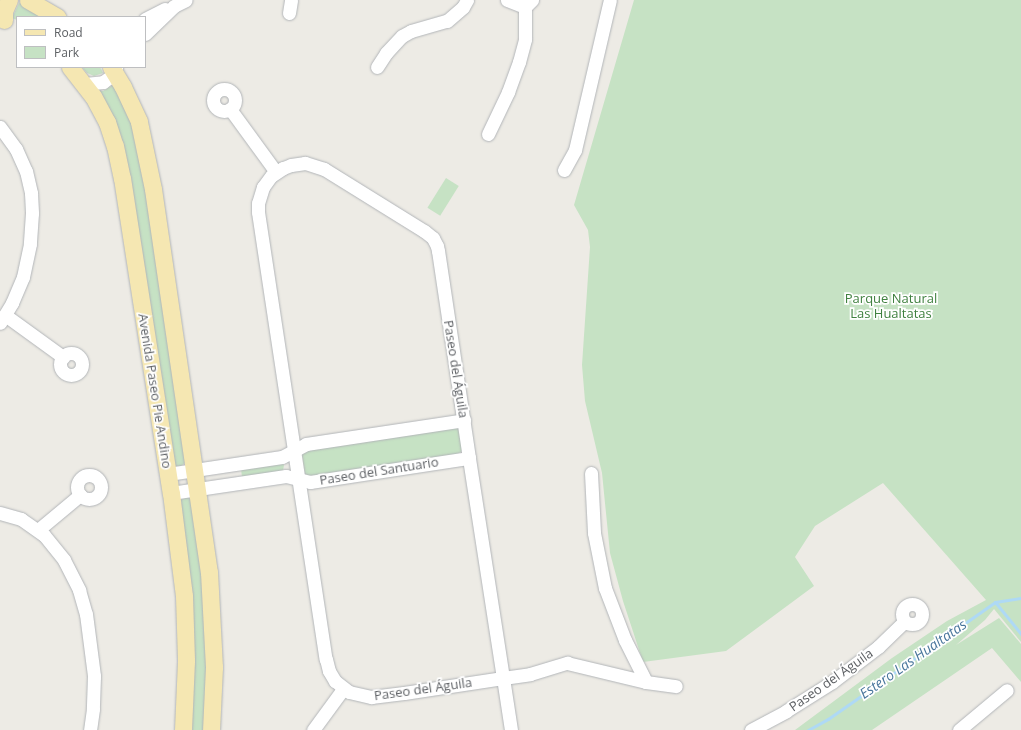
<!DOCTYPE html>
<meta charset="utf-8">
<style>
body{margin:0}
#map{position:relative;width:1021px;height:730px;overflow:hidden;background:#edebe5;font-family:"Open Sans",sans-serif}
div>[style]{position:absolute}
.green>*{inset:0;background:#c6e2c4;transform-origin:0 0}
.stream>*{height:3px;margin:-1.5px;padding:0 1.5px;transform-origin:1.5px;border-radius:1.5px;background:#aed9f5}
.roads{filter:drop-shadow(0 0 1px #b2b5b8) drop-shadow(0 0 1px #b2b5b8)}
.minor>*{height:13px;margin:-6.5px;padding:0 6.5px;transform-origin:6.5px;border-radius:6.5px;background:#fff}
.minor>.ring{margin:-6.5px;padding:0;box-sizing:content-box;background:none;border:13px solid #fff;border-radius:50%}
.major>*{height:17px;margin:-8.5px;padding:0 8.5px;transform-origin:8.5px;border-radius:8.5px;background:#f5e7b2}
span{translate:-50% -50%;white-space:nowrap;text-align:center;line-height:1.15;-webkit-text-stroke:3.5px #fff;paint-order:stroke}
.park-label{font-size:13px;color:#3f803f}
.street-label{font-size:13px;color:#5d6064}
.water-label{font-size:14px;color:#49769c;font-style:italic}
.legend{position:absolute;left:16px;top:16px;width:130px;height:52px;box-sizing:border-box;background:#fff;border:1px solid #bebfc1;margin:0;padding:5px 7px;list-style:none;font-size:12px;color:#5d6064}
.legend li{display:flex;align-items:center;gap:8px;height:20px}
.legend b{width:20px;border:1px solid #bebfc1}
</style>
<div id="map">
<div class="green">
<i style="clip-path:polygon(634px 0,1021px 0,1021px 642px,994px 609px,985px 620px,956px 645px,999px 618px,1021px 644px,1021px 682px,992px 648px,872px 730px,795px 730px,892px 658px,947px 621px,986px 600px,883px 483px,815px 526px,795px 557px,814px 586px,726px 651px,643px 662px,623px 601px,610px 553px,602px 473px,585px 401px,582px 365px,590px 247px,588px 230px,574px 205px)"></i>
<i style="clip-path:polygon(19px 3px,37px 11px,48px 17px,17px 17px,17px 20px,12px 18px)"></i>
<i style="clip-path:polygon(82px 67px,100px 67px,103px 73px,94px 76px,87px 73px)"></i>
<i style="clip-path:polygon(115px 84px,136px 131px,187px 461px,180px 467px,173px 465px,167px 438px,96px 91px,103px 91px)"></i>
<i style="left:446px;top:178px;width:15px;height:35px;rotate:32deg"></i>
<i style="clip-path:polygon(455px 425px,460px 430px,463px 450px,458px 454px,312px 478px,305px 474px,302px 455px,305px 448px)"></i>
<i style="clip-path:polygon(282px 463px,284px 465px,283px 471px,242px 477px,241px 469px)"></i>
<i style="clip-path:polygon(187px 497px,192px 500px,207px 610px,205px 730px,189px 730px,179px 501px)"></i>
</div>
<div class="stream">
<i style="left:995px;top:602px;width:41px;rotate:50.9deg"></i>
<i style="left:808px;top:730px;width:23px;rotate:-29deg"></i>
<i style="left:828px;top:719px;width:204px;rotate:-35deg"></i>
<i style="left:995px;top:602px;width:26px;rotate:-9deg"></i>
</div>
<div class="roads">
<div class="minor">
<i style="left:507px;top:0;width:19px;rotate:21deg"></i>
<i style="left:289px;top:13px;width:13px;rotate:-81deg"></i>
<i style="left:145px;top:19px;width:22px;rotate:-27deg"></i>
<i style="left:145px;top:34px;width:40px;rotate:-44deg"></i>
<i style="left:174px;top:6px;width:13px;rotate:-27deg"></i>
<i style="left:377px;top:67px;width:17px;rotate:-57deg"></i>
<i style="left:386px;top:53px;width:23px;rotate:-47deg"></i>
<i style="left:402px;top:36px;width:10px;rotate:-29deg"></i>
<i style="left:411px;top:31px;width:37px;rotate:-16deg"></i>
<i style="left:447px;top:21px;width:21px;rotate:-41deg"></i>
<i style="left:463px;top:7px;width:8px;rotate:-60deg"></i>
<i style="left:85px;top:84px;width:18px;rotate:-6deg"></i>
<i style="left:103px;top:82px;width:9px;rotate:-36deg"></i>
<i style="left:110px;top:77px;width:12px;rotate:-59deg"></i>
<i class="ring" style="left:213px;top:89px;width:9px;height:9px"></i>
<i style="left:230px;top:109px;width:78px;rotate:53.9deg"></i>
<i style="left:0;top:127px;width:27px;rotate:54deg"></i>
<i style="left:16px;top:149px;width:24px;rotate:66deg"></i>
<i style="left:26px;top:171px;width:23px;rotate:77deg"></i>
<i style="left:31px;top:193px;width:20px;rotate:87deg"></i>
<i style="left:32px;top:213px;width:31px;rotate:94deg"></i>
<i style="left:30px;top:244px;width:34px;rotate:102deg"></i>
<i style="left:23px;top:277px;width:28px;rotate:113deg"></i>
<i style="left:12px;top:303px;width:23px;rotate:121deg"></i>
<i style="left:488px;top:134px;width:47px;rotate:-64.5deg"></i>
<i style="left:508px;top:92px;width:32px;rotate:-70deg"></i>
<i style="left:519px;top:62px;width:24px;rotate:-75deg"></i>
<i style="left:525px;top:39px;width:32px;rotate:-90deg"></i>
<i style="left:525px;top:7px;width:10px;rotate:-45deg"></i>
<i style="left:564px;top:170px;width:23px;rotate:-61deg"></i>
<i style="left:575px;top:150px;width:154px;rotate:-76.9deg"></i>
<i style="left:5px;top:315px;width:72px;rotate:35.9deg"></i>
<i class="ring" style="left:60px;top:353px;width:9px;height:9px"></i>
<i style="left:591px;top:473px;width:60px;rotate:87.1deg"></i>
<i style="left:594px;top:533px;width:56px;rotate:78.7deg"></i>
<i style="left:605px;top:588px;width:56px;rotate:69deg"></i>
<i style="left:625px;top:640px;width:47px;rotate:63.4deg"></i>
<i style="left:168px;top:474px;width:115px;rotate:-8.5deg"></i>
<i style="left:282px;top:457px;width:27px;rotate:-28deg"></i>
<i style="left:306px;top:444px;width:160px;rotate:-8.6deg"></i>
<i class="ring" style="left:77px;top:475px;width:11px;height:11px"></i>
<i style="left:171px;top:493px;width:116px;rotate:-8.4deg"></i>
<i style="left:286px;top:476px;width:25px;rotate:14deg"></i>
<i style="left:310px;top:482px;width:161px;rotate:-8.6deg"></i>
<i style="left:0;top:513px;width:22px;rotate:16deg"></i>
<i style="left:21px;top:519px;width:28px;rotate:35deg"></i>
<i style="left:44px;top:535px;width:32px;rotate:51deg"></i>
<i style="left:64px;top:560px;width:34px;rotate:63deg"></i>
<i style="left:79px;top:590px;width:25px;rotate:74deg"></i>
<i style="left:86px;top:614px;width:63px;rotate:82.6deg"></i>
<i style="left:94px;top:676px;width:33px;rotate:92deg"></i>
<i style="left:93px;top:709px;width:21px;rotate:98deg"></i>
<i style="left:38px;top:530px;width:55px;rotate:-39.8deg"></i>
<i class="ring" style="left:902px;top:604px;width:7px;height:7px"></i>
<i style="left:313px;top:730px;width:51px;rotate:-53.8deg"></i>
<i style="left:511px;top:730px;width:53px;rotate:-98.7deg"></i>
<i style="left:503px;top:678px;width:223px;rotate:-98.8deg"></i>
<i style="left:469px;top:458px;width:209px;rotate:-98.5deg"></i>
<i style="left:438px;top:251px;width:5px;rotate:-101deg"></i>
<i style="left:437px;top:246px;width:9px;rotate:-117deg"></i>
<i style="left:433px;top:238px;width:11px;rotate:-142deg"></i>
<i style="left:424px;top:231px;width:118px;rotate:-148.2deg"></i>
<i style="left:324px;top:169px;width:20px;rotate:-162deg"></i>
<i style="left:305px;top:163px;width:14px;rotate:172deg"></i>
<i style="left:291px;top:165px;width:9px;rotate:159deg"></i>
<i style="left:283px;top:168px;width:14px;rotate:146deg"></i>
<i style="left:271px;top:176px;width:14px;rotate:126deg"></i>
<i style="left:263px;top:187px;width:17px;rotate:107deg"></i>
<i style="left:258px;top:203px;width:9px;rotate:90deg"></i>
<i style="left:258px;top:212px;width:452px;rotate:81.4deg"></i>
<i style="left:326px;top:659px;width:12px;rotate:76deg"></i>
<i style="left:329px;top:671px;width:12px;rotate:59deg"></i>
<i style="left:335px;top:681px;width:18px;rotate:38deg"></i>
<i style="left:349px;top:692px;width:23px;rotate:13deg"></i>
<i style="left:371px;top:697px;width:33px;rotate:-7deg"></i>
<i style="left:404px;top:693px;width:100px;rotate:-8.6deg"></i>
<i style="left:503px;top:678px;width:27px;rotate:-8deg"></i>
<i style="left:530px;top:674px;width:39px;rotate:-17deg"></i>
<i style="left:567px;top:663px;width:81px;rotate:13.5deg"></i>
<i style="left:646px;top:682px;width:30px;rotate:8deg"></i>
<i style="left:751px;top:730px;width:40px;rotate:-28deg"></i>
<i style="left:786px;top:711px;width:54px;rotate:-32.2deg"></i>
<i style="left:832px;top:682px;width:58px;rotate:-37.3deg"></i>
<i style="left:878px;top:647px;width:37px;rotate:-44deg"></i>
<i style="left:959px;top:730px;width:62px;rotate:-39.8deg"></i>
</div>
<div class="major">
<i style="left:28px;top:0;width:34px;rotate:30deg"></i>
<i style="left:4px;top:20px;width:9px;rotate:-90deg"></i>
<i style="left:4px;top:11px;width:12px;rotate:-66deg"></i>
<i style="left:70px;top:67px;width:37px;rotate:52deg"></i>
<i style="left:93px;top:96px;width:30px;rotate:62deg"></i>
<i style="left:107px;top:122px;width:25px;rotate:72deg"></i>
<i style="left:115px;top:146px;width:33px;rotate:78deg"></i>
<i style="left:122px;top:178px;width:319px;rotate:81.2deg"></i>
<i style="left:171px;top:493px;width:104px;rotate:82.8deg"></i>
<i style="left:184px;top:596px;width:65px;rotate:88.2deg"></i>
<i style="left:186px;top:661px;width:69px;rotate:92.5deg"></i>
<i style="left:111px;top:67px;width:23px;rotate:59deg"></i>
<i style="left:123px;top:87px;width:38px;rotate:65deg"></i>
<i style="left:139px;top:122px;width:68px;rotate:78.2deg"></i>
<i style="left:153px;top:189px;width:387px;rotate:81.7deg"></i>
<i style="left:209px;top:572px;width:95px;rotate:87deg"></i>
<i style="left:214px;top:667px;width:63px;rotate:92.7deg"></i>
</div>
</div>
<div class="park-label">
<span style="left:891px;top:306px">Parque Natural<br>Las Hualtatas</span>
</div>
<div class="street-label">
<span style="left:456px;top:369px;rotate:81deg">Paseo del Águila</span>
<span style="left:155px;top:391px;rotate:81deg">Avenida Paseo Pie Andino</span>
<span style="left:379px;top:471px;rotate:-9deg">Paseo del Santuario</span>
<span style="left:831px;top:680px;rotate:-35deg">Paseo del Águila</span>
<span style="left:423px;top:689px;rotate:-8deg">Paseo del Águila</span>
</div>
<div class="water-label">
<span style="left:913px;top:659px;rotate:-35deg">Estero Las Hualtatas</span>
</div>
<ul class="legend">
<li><b style="height:5px;background:#f5e7b2"></b>Road</li>
<li><b style="height:11px;background:#c6e2c4"></b>Park</li>
</ul>
</div>
